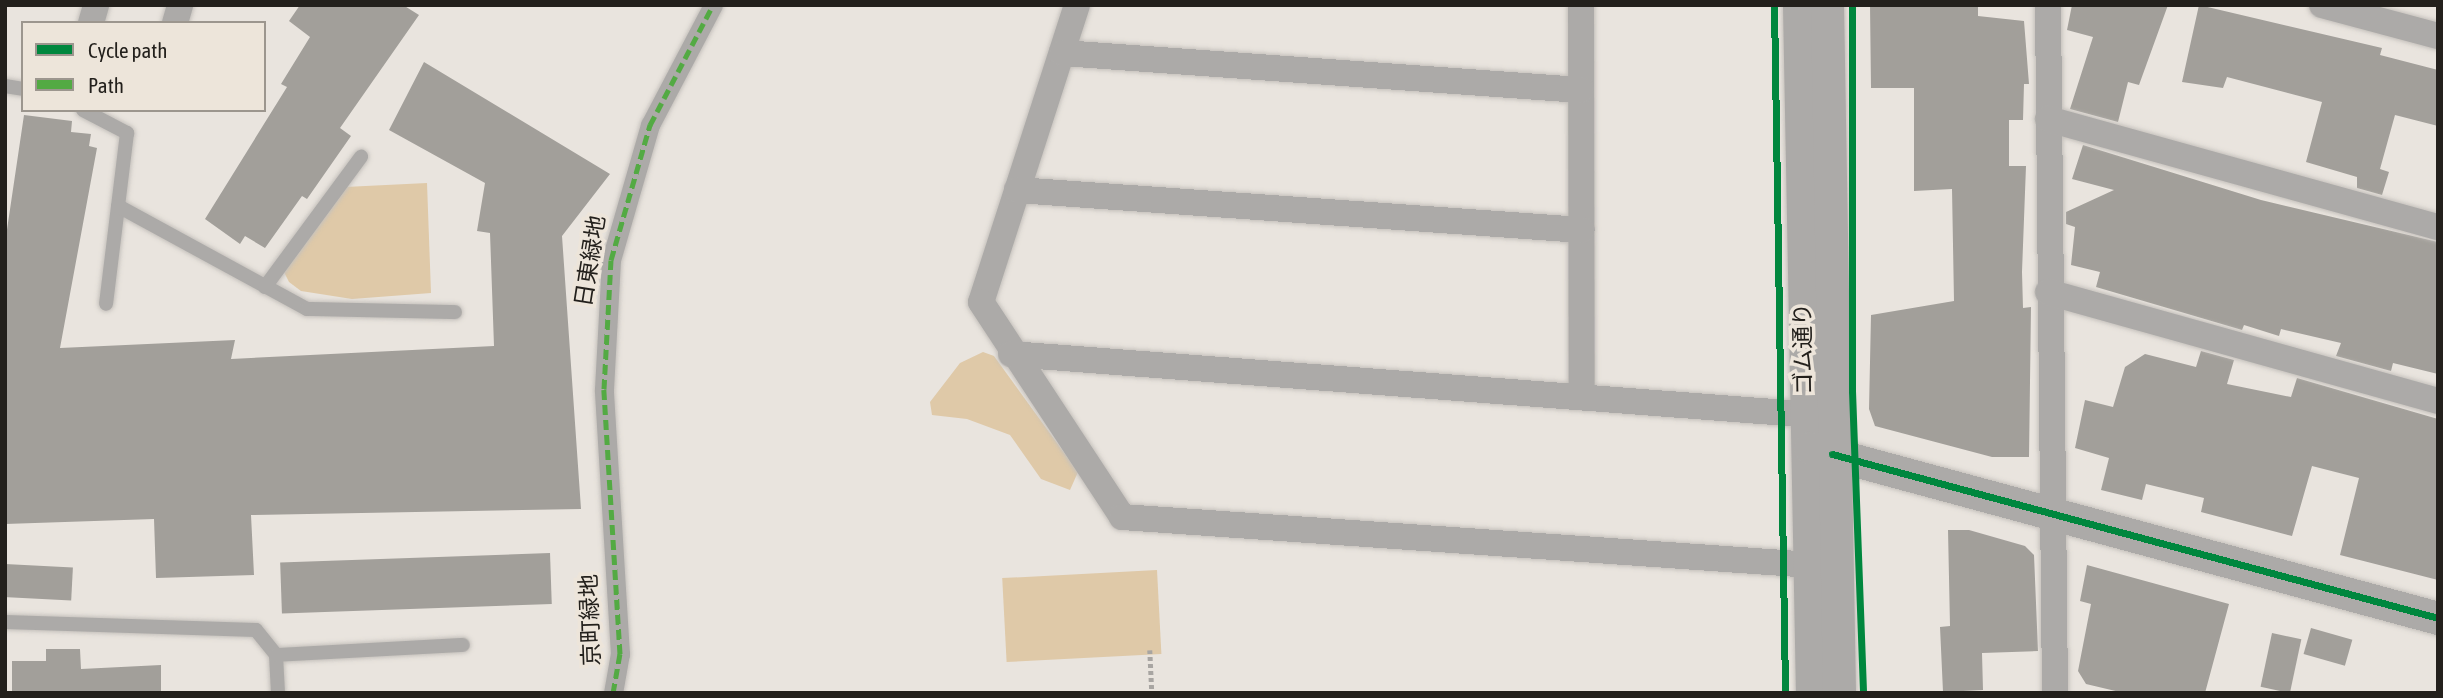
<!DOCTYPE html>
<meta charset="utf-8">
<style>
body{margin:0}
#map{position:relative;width:2443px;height:698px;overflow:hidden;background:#e9e4de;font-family:"Asap Condensed","Noto Sans JP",sans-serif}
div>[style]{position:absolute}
.green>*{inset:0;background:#dfc9a8;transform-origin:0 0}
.building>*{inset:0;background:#a29f9a;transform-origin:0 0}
.path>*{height:4.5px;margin-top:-2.25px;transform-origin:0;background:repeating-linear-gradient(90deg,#a8a5a2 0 3.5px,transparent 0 7px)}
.roads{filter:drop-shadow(0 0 2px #c5c1bc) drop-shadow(0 0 2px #c5c1bc)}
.service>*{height:14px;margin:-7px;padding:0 7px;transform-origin:7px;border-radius:7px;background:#acaaa8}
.pedestrian>*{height:19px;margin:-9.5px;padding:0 9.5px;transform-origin:9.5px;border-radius:9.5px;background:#acaaa8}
.minor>*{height:26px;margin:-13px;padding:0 13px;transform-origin:13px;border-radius:13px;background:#acaaa8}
.tertiary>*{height:33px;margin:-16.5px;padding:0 16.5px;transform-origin:16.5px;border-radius:16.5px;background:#acaaa8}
.quiet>*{height:5px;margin-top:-2.5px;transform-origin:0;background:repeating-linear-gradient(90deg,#53aa43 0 10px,transparent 0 15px)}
.cycleway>*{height:7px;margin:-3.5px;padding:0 3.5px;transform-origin:3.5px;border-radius:3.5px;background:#00873e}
span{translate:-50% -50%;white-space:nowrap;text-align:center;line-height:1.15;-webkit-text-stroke:7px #ede5da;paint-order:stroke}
.street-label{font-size:23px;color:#23201c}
.frame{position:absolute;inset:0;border:7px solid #23201c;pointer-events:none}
.legend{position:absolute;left:21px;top:21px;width:245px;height:91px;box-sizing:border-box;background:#ede5da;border:2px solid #9c968e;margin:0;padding:9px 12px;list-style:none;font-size:21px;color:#23201c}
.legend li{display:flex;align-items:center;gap:14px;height:35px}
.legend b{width:35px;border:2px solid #9c968e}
</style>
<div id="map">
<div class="green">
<i style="clip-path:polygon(427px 183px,431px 293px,352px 299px,301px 291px,289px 282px,284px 272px,345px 187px)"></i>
<i style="clip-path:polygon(983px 352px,994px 356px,1078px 472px,1070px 490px,1041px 479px,1010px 435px,967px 419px,932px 415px,930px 402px,960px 363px)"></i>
<i style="left:1157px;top:570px;width:84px;height:155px;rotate:87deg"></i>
</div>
<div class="building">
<i style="clip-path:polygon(300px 5px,403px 5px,419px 15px,340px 128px,351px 136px,307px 199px,302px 196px,265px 248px,245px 236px,240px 244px,205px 219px,287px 87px,281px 84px,310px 37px,289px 21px)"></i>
<i style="clip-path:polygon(1870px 5px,1978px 7px,1978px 16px,2024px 21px,2029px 84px,2024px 84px,2023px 120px,2009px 120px,2009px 166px,2026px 166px,2022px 272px,2023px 308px,2031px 307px,2029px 457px,1992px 457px,1875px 426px,1869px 409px,1871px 315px,1954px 301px,1952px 189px,1914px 191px,1914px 88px,1871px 88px)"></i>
<i style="clip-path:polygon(2072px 5px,2168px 5px,2139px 85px,2128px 82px,2118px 122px,2070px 109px,2093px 37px,2067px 30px)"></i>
<i style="clip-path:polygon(2199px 5px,2382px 48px,2380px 55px,2438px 70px,2438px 126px,2395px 115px,2380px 169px,2389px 172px,2382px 195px,2357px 188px,2357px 177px,2306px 162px,2322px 102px,2227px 77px,2223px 88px,2182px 82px)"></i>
<i style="clip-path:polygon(424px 62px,610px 174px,562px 236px,581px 509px,251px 515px,254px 575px,156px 578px,154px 519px,5px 524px,5px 243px,24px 115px,72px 121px,71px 132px,91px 134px,89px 146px,97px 148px,60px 348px,235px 340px,231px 359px,494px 346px,490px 233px,477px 231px,485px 183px,389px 130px)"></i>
<i style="clip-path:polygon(2083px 145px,2261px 200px,2438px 242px,2438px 374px,2393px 363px,2391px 371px,2336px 356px,2341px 343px,2281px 329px,2279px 336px,2244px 325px,2242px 330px,2096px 287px,2100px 272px,2071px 265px,2075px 227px,2066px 224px,2066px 212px,2114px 190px,2072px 179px)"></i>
<i style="clip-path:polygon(2201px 351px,2234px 360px,2227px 384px,2291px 397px,2297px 378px,2438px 419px,2438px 580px,2340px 555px,2359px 478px,2312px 466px,2292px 536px,2201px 512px,2204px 498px,2146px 484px,2142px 500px,2101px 490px,2109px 458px,2075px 448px,2085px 400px,2113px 407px,2125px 367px,2145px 354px,2196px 367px)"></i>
<i style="clip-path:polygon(1948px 530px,1969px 530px,2025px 546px,2034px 555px,2038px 651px,1982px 653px,1983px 690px,1943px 692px,1940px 627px,1950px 626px)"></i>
<i style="left:550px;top:553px;width:51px;height:270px;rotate:88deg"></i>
<i style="left:5px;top:564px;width:68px;height:33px;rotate:3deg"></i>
<i style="clip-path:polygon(2087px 565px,2229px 604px,2205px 693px,2124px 693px,2086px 684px,2078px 671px,2091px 604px,2080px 601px)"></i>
<i style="left:2311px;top:628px;width:43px;height:27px;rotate:16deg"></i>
<i style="left:2272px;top:633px;width:30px;height:55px;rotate:12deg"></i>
<i style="clip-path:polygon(46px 649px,80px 649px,81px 669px,161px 665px,161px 693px,12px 693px,12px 661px,46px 661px)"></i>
</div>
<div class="path">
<i style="left:1150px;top:650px;width:42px;rotate:87.3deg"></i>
</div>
<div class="roads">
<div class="service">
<i style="left:5px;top:86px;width:18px;rotate:9deg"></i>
<i style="left:83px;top:110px;width:50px;rotate:27.6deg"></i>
<i style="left:127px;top:133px;width:172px;rotate:97deg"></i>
<i style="left:118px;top:206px;width:215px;rotate:28.6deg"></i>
<i style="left:307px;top:309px;width:148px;rotate:1.2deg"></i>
<i style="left:265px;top:287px;width:162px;rotate:-53.6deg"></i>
<i style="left:5px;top:622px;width:251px;rotate:1.8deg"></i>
<i style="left:256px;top:630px;width:32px;rotate:51deg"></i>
<i style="left:276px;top:655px;width:38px;rotate:87deg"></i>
<i style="left:276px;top:655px;width:187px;rotate:-3.1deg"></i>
</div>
<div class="pedestrian">
<i style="left:613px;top:693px;width:40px;rotate:-80deg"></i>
<i style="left:620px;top:654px;width:265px;rotate:-93.5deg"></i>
<i style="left:604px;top:389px;width:129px;rotate:-86.9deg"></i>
<i style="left:611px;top:260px;width:141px;rotate:-73.9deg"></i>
<i style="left:650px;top:125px;width:136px;rotate:-62.3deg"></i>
</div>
<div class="minor">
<i style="left:1077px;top:5px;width:312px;rotate:107.9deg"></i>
<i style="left:981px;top:302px;width:257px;rotate:56.7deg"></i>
<i style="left:1122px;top:517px;width:706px;rotate:3.98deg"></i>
<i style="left:1581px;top:5px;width:392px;rotate:89.9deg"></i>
<i style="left:2048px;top:5px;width:688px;rotate:89.42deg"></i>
<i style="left:2322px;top:5px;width:120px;rotate:15deg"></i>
<i style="left:91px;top:23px;width:19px;rotate:-74deg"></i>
<i style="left:175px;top:23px;width:19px;rotate:-74deg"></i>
<i style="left:1062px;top:53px;width:520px;rotate:4.08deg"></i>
<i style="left:2048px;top:119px;width:405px;rotate:15.5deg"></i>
<i style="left:1017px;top:190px;width:566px;rotate:4.05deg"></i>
<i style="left:2048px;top:292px;width:405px;rotate:15.6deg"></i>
<i style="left:1011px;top:354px;width:817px;rotate:4.35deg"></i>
</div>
<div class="tertiary">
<i style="left:1799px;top:5px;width:688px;rotate:88.92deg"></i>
<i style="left:1827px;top:5px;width:688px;rotate:89deg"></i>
<i style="left:1810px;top:448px;width:651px;rotate:15.15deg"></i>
</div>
</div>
<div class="quiet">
<i style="left:613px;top:693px;width:40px;rotate:-80deg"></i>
<i style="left:620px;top:654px;width:265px;rotate:-93.5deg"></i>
<i style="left:604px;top:389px;width:129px;rotate:-86.9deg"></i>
<i style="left:611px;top:260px;width:141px;rotate:-73.9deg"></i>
<i style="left:650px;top:125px;width:136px;rotate:-62.3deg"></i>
</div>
<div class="cycleway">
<i style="left:1774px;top:5px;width:688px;rotate:89.08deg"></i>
<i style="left:1852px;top:5px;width:386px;rotate:90deg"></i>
<i style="left:1852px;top:391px;width:302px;rotate:87.9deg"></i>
<i style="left:1832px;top:454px;width:628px;rotate:15.14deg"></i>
</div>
<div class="street-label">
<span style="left:590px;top:261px;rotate:-81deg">日東緑地</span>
<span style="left:1803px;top:349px;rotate:-91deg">ゴム通り</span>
<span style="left:590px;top:620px;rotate:-92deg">京町緑地</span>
</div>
<div class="frame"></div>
<ul class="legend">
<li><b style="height:9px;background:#00873e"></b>Cycle path</li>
<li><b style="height:9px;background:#53aa43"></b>Path</li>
</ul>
</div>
